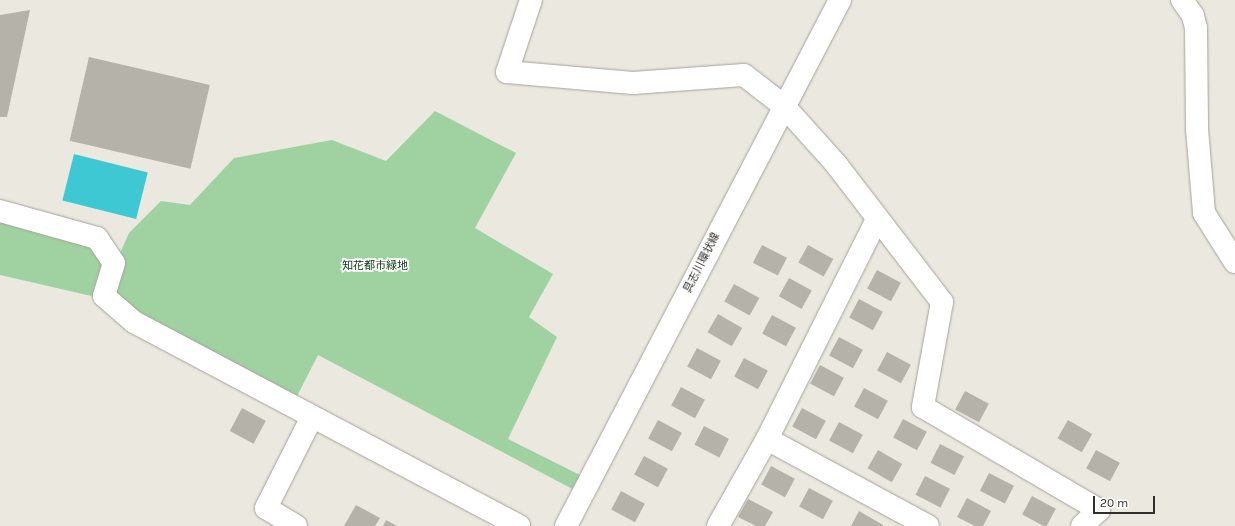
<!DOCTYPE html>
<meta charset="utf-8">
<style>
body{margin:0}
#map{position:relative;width:1235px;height:526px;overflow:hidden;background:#ebe8df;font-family:Karla,"Noto Sans JP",sans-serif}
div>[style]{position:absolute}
.green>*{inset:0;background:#a0d2a1}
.water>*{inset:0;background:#3ec8d3;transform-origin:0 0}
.building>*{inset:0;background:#b5b2aa;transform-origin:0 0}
.roads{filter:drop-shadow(0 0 1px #a6a29a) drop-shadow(0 0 1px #a6a29a)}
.minor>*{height:22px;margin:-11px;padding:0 11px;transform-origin:11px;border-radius:11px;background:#fff}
.major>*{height:22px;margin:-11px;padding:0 11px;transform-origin:11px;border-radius:11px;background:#fff}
span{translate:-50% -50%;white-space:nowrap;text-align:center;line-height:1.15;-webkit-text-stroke:3.5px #fff;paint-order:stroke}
.street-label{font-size:11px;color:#32302d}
.park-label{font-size:11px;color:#03360b}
.scale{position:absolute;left:1093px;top:496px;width:62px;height:18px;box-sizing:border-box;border:2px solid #32302d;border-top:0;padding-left:5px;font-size:12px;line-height:14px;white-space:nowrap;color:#32302d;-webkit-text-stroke:3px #fff;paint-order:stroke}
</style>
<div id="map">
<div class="green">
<i style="clip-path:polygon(435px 111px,516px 153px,475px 228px,553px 274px,529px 317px,557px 337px,508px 439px,592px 481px,582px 494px,318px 355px,293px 404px,109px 303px,115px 264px,129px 233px,161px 201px,190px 205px,234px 158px,332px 140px,386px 161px)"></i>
<i style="clip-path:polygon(0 211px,97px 238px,109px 300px,0 275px)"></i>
</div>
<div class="water">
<i style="left:74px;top:154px;width:76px;height:48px;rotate:14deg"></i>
</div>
<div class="building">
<i style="clip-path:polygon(30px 10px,7px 117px,0 117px,0 15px)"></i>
<i style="left:89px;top:57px;width:124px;height:86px;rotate:13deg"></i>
<i style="left:762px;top:245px;width:28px;height:20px;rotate:27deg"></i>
<i style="left:808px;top:245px;width:29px;height:20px;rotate:29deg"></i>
<i style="left:877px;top:270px;width:27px;height:21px;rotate:28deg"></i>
<i style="left:789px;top:278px;width:26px;height:21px;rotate:29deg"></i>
<i style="left:734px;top:284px;width:29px;height:20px;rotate:29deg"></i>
<i style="left:859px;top:299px;width:27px;height:21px;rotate:28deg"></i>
<i style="left:718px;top:314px;width:28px;height:21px;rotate:30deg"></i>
<i style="left:772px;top:315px;width:27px;height:21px;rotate:28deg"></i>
<i style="left:839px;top:337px;width:27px;height:21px;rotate:28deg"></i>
<i style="left:697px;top:348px;width:27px;height:21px;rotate:28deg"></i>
<i style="left:887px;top:352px;width:27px;height:21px;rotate:28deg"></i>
<i style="left:744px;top:358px;width:27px;height:21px;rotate:28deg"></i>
<i style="left:820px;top:365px;width:27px;height:21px;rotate:28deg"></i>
<i style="left:681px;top:387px;width:27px;height:21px;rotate:28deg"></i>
<i style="left:864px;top:388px;width:27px;height:21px;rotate:28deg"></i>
<i style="left:965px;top:391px;width:27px;height:21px;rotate:28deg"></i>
<i style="left:242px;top:408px;width:27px;height:26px;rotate:28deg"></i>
<i style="left:802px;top:408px;width:27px;height:21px;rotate:28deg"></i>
<i style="left:903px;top:419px;width:27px;height:21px;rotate:28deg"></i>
<i style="left:658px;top:420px;width:27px;height:21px;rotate:28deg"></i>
<i style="left:1068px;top:420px;width:28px;height:21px;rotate:30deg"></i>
<i style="left:839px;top:422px;width:27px;height:21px;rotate:28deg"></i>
<i style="left:704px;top:426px;width:28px;height:21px;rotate:27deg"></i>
<i style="left:940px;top:444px;width:27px;height:21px;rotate:27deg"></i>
<i style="left:878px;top:450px;width:28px;height:21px;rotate:30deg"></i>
<i style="left:1096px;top:450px;width:27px;height:21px;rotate:28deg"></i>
<i style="left:644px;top:456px;width:27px;height:21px;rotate:28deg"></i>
<i style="left:771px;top:466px;width:27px;height:21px;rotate:28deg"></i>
<i style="left:989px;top:473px;width:28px;height:20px;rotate:27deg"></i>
<i style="left:925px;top:476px;width:28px;height:21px;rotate:27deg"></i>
<i style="left:809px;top:488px;width:27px;height:21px;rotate:28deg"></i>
<i style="left:621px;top:491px;width:27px;height:21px;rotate:28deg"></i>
<i style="left:1032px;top:496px;width:27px;height:21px;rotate:28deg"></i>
<i style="clip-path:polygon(967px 498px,991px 511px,983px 526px,975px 526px,957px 517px)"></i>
<i style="clip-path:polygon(748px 499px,773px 512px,765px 526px,756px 526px,738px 517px)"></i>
<i style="clip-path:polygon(356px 505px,380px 518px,375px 526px,344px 526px)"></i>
<i style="clip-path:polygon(859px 511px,883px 525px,883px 526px,851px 526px)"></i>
<i style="clip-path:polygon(386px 520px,397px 526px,383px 526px)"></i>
</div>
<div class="roads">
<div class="minor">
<i style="left:531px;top:0;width:76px;rotate:108.4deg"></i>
<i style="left:507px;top:72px;width:126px;rotate:5deg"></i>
<i style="left:633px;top:83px;width:111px;rotate:-4.1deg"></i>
<i style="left:744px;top:75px;width:51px;rotate:37.8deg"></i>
<i style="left:784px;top:106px;width:78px;rotate:48.1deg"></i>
<i style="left:836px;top:164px;width:174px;rotate:52.5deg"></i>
<i style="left:942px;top:302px;width:107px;rotate:100.3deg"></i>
<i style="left:923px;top:407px;width:204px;rotate:30.3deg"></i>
<i style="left:1099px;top:510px;width:23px;rotate:137deg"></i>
<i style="left:1182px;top:0;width:19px;rotate:55deg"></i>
<i style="left:1193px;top:16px;width:12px;rotate:76deg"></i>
<i style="left:1196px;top:28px;width:101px;rotate:89.4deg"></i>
<i style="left:1197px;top:129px;width:84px;rotate:85.2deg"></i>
<i style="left:1204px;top:213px;width:58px;rotate:57.7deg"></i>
<i style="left:0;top:211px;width:101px;rotate:15.6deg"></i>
<i style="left:97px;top:238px;width:30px;rotate:56deg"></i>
<i style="left:114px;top:263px;width:34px;rotate:107deg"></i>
<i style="left:104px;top:296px;width:40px;rotate:41deg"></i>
<i style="left:134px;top:322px;width:436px;rotate:27.9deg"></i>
<i style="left:767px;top:439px;width:183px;rotate:28.4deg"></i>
<i style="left:296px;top:526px;width:35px;rotate:-149deg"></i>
<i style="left:266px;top:508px;width:102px;rotate:-63.2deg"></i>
<i style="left:718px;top:526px;width:100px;rotate:-60.6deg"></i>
<i style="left:767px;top:439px;width:244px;rotate:-63.4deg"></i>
</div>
<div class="major">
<i style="left:566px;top:526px;width:593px;rotate:-62.48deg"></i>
</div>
</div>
<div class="street-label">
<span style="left:702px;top:263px;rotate:-63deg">具志川環状線</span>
</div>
<div class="park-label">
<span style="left:375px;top:266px">知花都市緑地</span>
</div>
<div class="scale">20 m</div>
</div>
